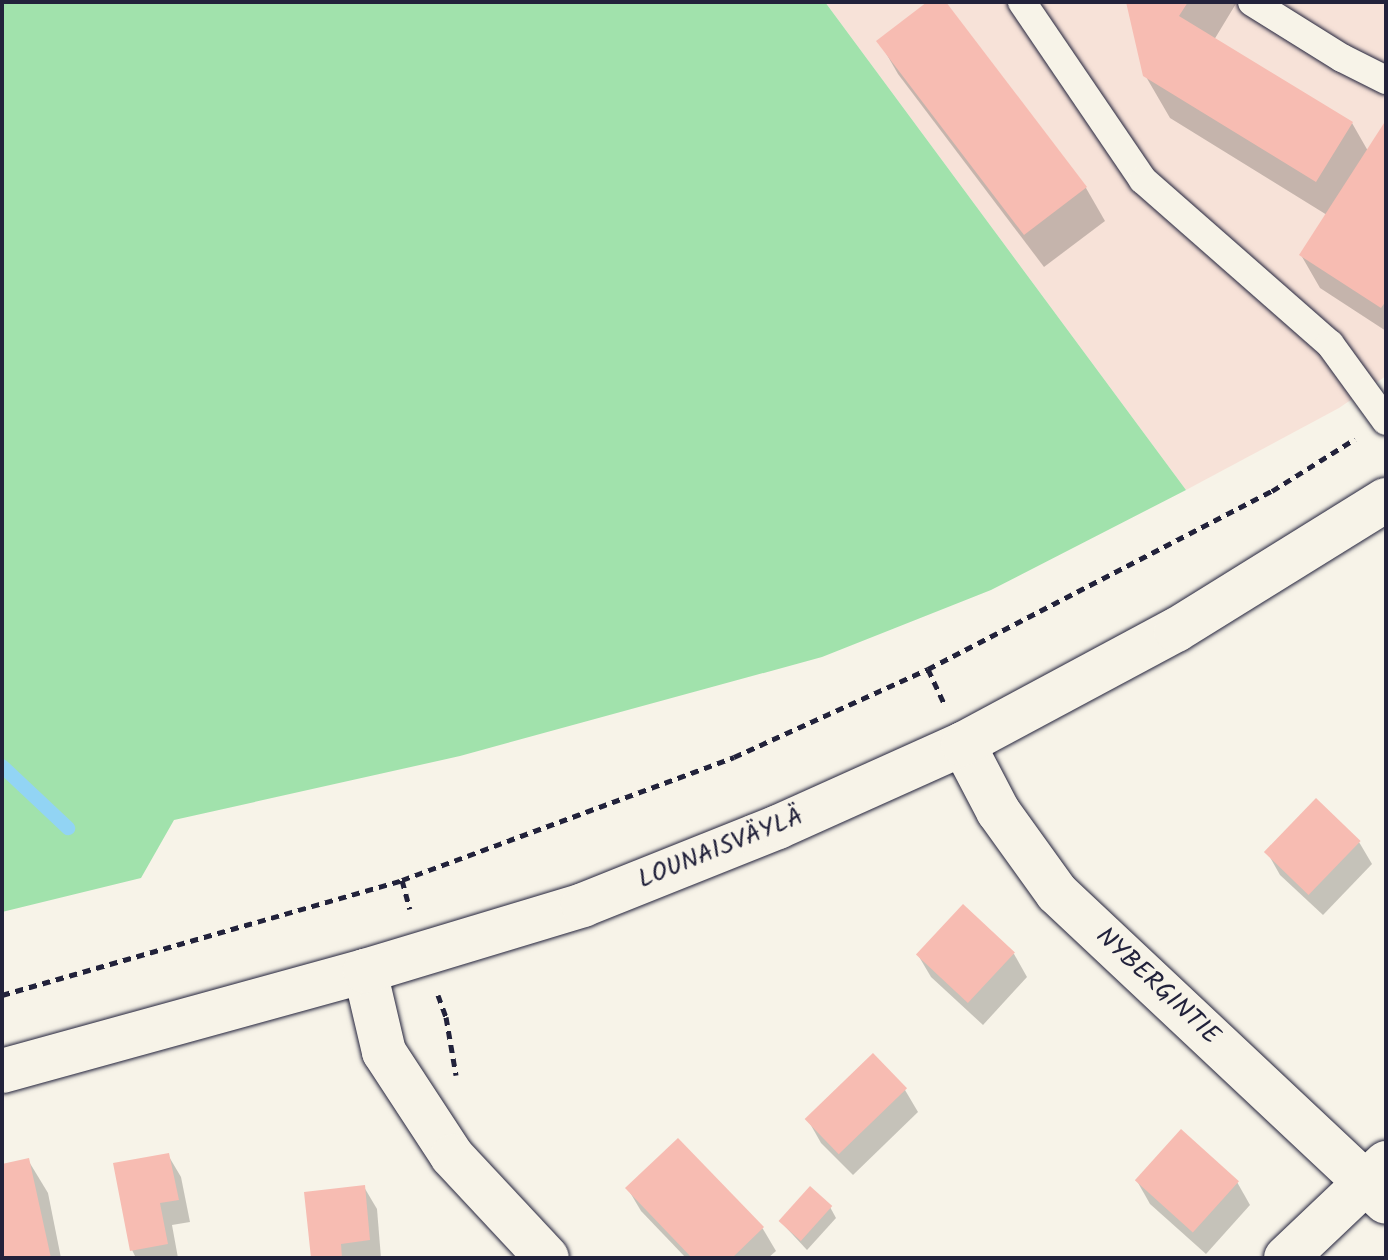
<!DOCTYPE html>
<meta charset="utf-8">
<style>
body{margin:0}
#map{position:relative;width:1388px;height:1260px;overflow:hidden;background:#f7f3e8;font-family:Kalam,sans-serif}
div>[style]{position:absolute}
.built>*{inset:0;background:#f7e2d8}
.green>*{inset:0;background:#a1e2ac}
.shadow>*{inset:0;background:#0003}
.stream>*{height:14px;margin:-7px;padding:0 7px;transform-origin:7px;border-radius:7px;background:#92d4f4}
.building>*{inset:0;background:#f7bcb2;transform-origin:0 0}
.path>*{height:5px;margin-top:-2.5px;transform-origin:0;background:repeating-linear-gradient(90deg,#22223b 0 8px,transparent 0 14px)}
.roads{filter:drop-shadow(0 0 2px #22223b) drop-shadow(0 0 2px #22223b)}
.service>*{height:28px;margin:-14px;padding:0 14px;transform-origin:14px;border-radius:14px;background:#f7f3e8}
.minor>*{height:44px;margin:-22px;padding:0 22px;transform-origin:22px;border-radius:22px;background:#f7f3e8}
.tertiary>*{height:44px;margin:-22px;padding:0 22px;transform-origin:22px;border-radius:22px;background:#f7f3e8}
span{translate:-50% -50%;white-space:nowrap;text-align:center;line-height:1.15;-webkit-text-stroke:7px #f7f3e8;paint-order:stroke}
.street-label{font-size:26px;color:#22223b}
.frame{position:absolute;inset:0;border:4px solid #22223b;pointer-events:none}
</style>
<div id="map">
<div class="built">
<i style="clip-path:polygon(825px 2px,1386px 2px,1386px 376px,1339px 408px,1186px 490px)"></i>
</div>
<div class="green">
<i style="clip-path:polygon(2px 2px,825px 2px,1186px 490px,991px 590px,822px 657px,460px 756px,174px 820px,141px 878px,2px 912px)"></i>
</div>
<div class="shadow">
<i style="clip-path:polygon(930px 2px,944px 2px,1086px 188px,1105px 221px,1044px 267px,898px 74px,879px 41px)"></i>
<i style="clip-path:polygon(1128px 2px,1237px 2px,1214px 40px,1352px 123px,1368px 151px,1386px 124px,1386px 331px,1320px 288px,1301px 255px,1327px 215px,1170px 118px,1145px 75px)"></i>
<i style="clip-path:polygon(1359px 842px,1372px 864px,1323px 915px,1280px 875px,1267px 852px)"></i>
<i style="clip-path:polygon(1014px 954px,1027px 977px,983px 1025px,931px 977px,918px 955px)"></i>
<i style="clip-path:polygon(873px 1056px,905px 1090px,918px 1112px,853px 1175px,821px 1143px,808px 1120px)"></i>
<i style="clip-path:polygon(678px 1141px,763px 1229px,776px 1251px,768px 1258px,686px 1258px,641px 1211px,628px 1189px)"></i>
<i style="clip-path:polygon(168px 1155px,181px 1177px,190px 1222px,172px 1225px,178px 1258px,136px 1258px,132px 1250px)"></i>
<i style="clip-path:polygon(28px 1160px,48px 1193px,61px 1258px,2px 1258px,2px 1166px)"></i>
<i style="clip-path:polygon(1137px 1181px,1237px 1182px,1250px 1205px,1206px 1254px,1150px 1204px)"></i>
<i style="clip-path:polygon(364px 1187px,377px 1209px,381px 1258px,313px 1258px)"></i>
<i style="clip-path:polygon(830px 1207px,836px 1218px,807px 1250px,780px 1221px)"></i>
</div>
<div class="stream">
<i style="left:2px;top:766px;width:91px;rotate:43.2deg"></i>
</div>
<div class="building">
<i style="clip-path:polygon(927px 2px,946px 2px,1087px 187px,1024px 235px,876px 41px)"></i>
<i style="clip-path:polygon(1126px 2px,1188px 2px,1179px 16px,1353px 122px,1316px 182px,1143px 76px)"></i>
<i style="clip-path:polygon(1386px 120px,1386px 301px,1381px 308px,1299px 255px)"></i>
<i style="left:1316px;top:798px;width:62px;height:75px;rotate:44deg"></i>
<i style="left:963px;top:904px;width:71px;height:69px;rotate:43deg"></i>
<i style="left:873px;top:1053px;width:49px;height:95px;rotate:46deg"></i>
<i style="left:1181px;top:1129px;width:78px;height:69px;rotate:42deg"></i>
<i style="clip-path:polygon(678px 1138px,764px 1227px,732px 1258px,692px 1258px,625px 1188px)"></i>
<i style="clip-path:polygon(169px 1153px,179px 1200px,160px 1203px,168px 1244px,130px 1251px,113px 1163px)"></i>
<i style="clip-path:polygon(29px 1158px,51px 1258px,2px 1258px,2px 1164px)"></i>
<i style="clip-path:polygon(365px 1185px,370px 1240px,341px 1244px,342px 1258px,311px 1258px,304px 1192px)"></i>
<i style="left:810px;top:1186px;width:30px;height:47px;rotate:42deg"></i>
</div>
<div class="path">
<i style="left:928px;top:669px;width:40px;rotate:65deg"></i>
<i style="left:402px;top:880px;width:30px;rotate:75deg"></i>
<i style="left:2px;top:995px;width:416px;rotate:-16deg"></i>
<i style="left:402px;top:880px;width:354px;rotate:-20.3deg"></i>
<i style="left:734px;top:757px;width:213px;rotate:-24.4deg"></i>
<i style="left:928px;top:669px;width:387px;rotate:-27.4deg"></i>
<i style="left:1272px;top:491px;width:98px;rotate:-32.1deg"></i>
<i style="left:438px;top:995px;width:23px;rotate:70deg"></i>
<i style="left:446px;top:1017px;width:59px;rotate:80.2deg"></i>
</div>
<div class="roads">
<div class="service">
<i style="left:1022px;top:2px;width:215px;rotate:55.8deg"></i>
<i style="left:1143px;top:180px;width:249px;rotate:41.3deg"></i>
<i style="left:1330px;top:344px;width:95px;rotate:54deg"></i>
<i style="left:1252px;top:2px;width:106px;rotate:31.9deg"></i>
<i style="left:1342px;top:58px;width:49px;rotate:26.6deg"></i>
</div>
<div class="minor">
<i style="left:963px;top:744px;width:76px;rotate:62.4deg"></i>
<i style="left:998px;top:811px;width:101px;rotate:54.3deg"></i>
<i style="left:1057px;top:893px;width:451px;rotate:43.2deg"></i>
<i style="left:365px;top:971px;width:83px;rotate:76.8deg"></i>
<i style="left:384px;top:1052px;width:124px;rotate:56.8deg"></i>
<i style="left:452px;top:1156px;width:139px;rotate:47deg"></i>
<i style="left:1286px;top:1258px;width:138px;rotate:-43.5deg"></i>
</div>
<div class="tertiary">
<i style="left:2px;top:1071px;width:377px;rotate:-15.4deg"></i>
<i style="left:365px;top:971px;width:228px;rotate:-16.8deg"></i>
<i style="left:583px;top:905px;width:210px;rotate:-21.8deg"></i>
<i style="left:778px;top:827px;width:203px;rotate:-24.2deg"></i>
<i style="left:963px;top:744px;width:242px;rotate:-28.2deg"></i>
<i style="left:1176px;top:630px;width:247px;rotate:-31.8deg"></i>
</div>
</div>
<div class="street-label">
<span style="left:721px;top:849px;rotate:-22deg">LOUNAISVÄYLÄ</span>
<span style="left:1157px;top:987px;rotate:43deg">NYBERGINTIE</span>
</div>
<div class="frame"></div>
</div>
